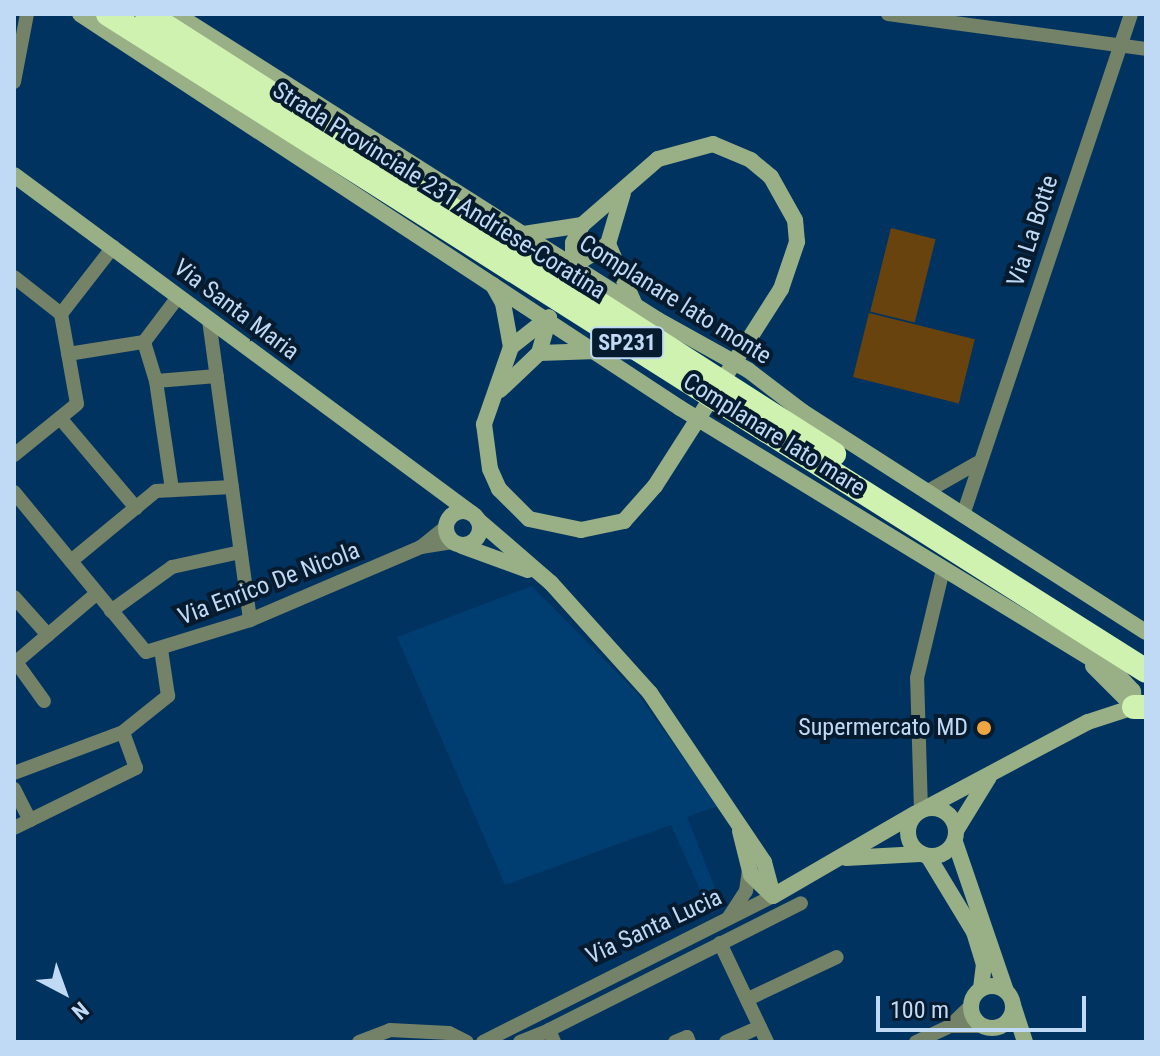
<!DOCTYPE html>
<style>
body{margin:0}
#map{position:relative;width:1160px;height:1056px;overflow:hidden;background:#00335f;font-family:"Roboto Condensed",sans-serif}
div>[style]{position:absolute}
.built>*{inset:0;background:#003d70}
.green>*{inset:0;background:#68430d;transform-origin:0 0}
.street>*{height:14px;margin:-7px;padding:0 7px;transform-origin:7px;border-radius:7px;background:#748268}
.secondary>*{height:16px;margin:-8px;padding:0 8px;transform-origin:8px;border-radius:8px;background:#99af85}
.secondary>.ring{margin:-8px;padding:0;box-sizing:content-box;background:none;border:16px solid #99af85;border-radius:50%}
.highway>*{height:24px;margin:-12px;padding:0 12px;transform-origin:12px;border-radius:12px;background:#d0f2b0}
.dots>*{width:22px;height:22px;translate:-50% -50%;box-sizing:border-box;border:4px solid #071b2f;border-radius:50%}
span{translate:-50% -50%;white-space:nowrap;text-align:center;line-height:1.15;-webkit-text-stroke:8px #071b2f;paint-order:stroke}
.shield-label span{padding:2px 6px;background:#071b2f;border:2px solid;border-radius:6px;-webkit-text-stroke-width:0}
.shield-label{font-size:22px;color:#c0daf5;font-weight:700}
.street-label{font-size:24px;color:#c0daf5}
.poi-label{font-size:24px;color:#c0daf5}
.right{translate:-100% -50%;text-align:right}
.frame{position:absolute;inset:0;border:16px solid #c0daf5;pointer-events:none}
.north{position:absolute;left:24px;top:952px;width:80px;height:80px;-webkit-text-stroke:6px #071b2f;paint-order:stroke;rotate:139deg;font-size:22px;font-weight:700;line-height:32px;text-align:center;color:#c0daf5}
.north::after{content:'';display:block;margin:auto;width:28px;height:36px;background:#c0daf5;clip-path:polygon(50% 0,100% 100%,50% 72%,0 100%)}
.scale{position:absolute;left:876px;top:996px;width:210px;height:36px;box-sizing:border-box;border:4px solid #c0daf5;border-top:0;padding-left:10px;font-size:24px;line-height:28px;white-space:nowrap;color:#c0daf5;-webkit-text-stroke:6px #071b2f;paint-order:stroke}
</style>
<div id="map">
<div class="built">
<i style="clip-path:polygon(532px 586px,637px 693px,718px 806px,687px 817px,723px 908px,711px 914px,671px 825px,505px 885px,397px 637px)"></i>
</div>
<div class="green">
<i style="left:891px;top:228px;width:46px;height:86px;rotate:14deg"></i>
<i style="left:869px;top:313px;width:109px;height:66px;rotate:14deg"></i>
</div>
<div class="street">
<i style="left:888px;top:14px;width:260px;rotate:7.7deg"></i>
<i style="left:14px;top:82px;width:69px;rotate:-79.2deg"></i>
<i style="left:14px;top:277px;width:60px;rotate:38.2deg"></i>
<i style="left:61px;top:314px;width:91px;rotate:79.9deg"></i>
<i style="left:77px;top:404px;width:81px;rotate:141deg"></i>
<i style="left:61px;top:314px;width:85px;rotate:-52.2deg"></i>
<i style="left:209px;top:320px;width:303px;rotate:82.2deg"></i>
<i style="left:144px;top:342px;width:41px;rotate:72.9deg"></i>
<i style="left:156px;top:381px;width:110px;rotate:81.6deg"></i>
<i style="left:68px;top:354px;width:77px;rotate:-9deg"></i>
<i style="left:144px;top:342px;width:56px;rotate:-52.9deg"></i>
<i style="left:156px;top:381px;width:61px;rotate:-4.7deg"></i>
<i style="left:60px;top:418px;width:118px;rotate:49.8deg"></i>
<i style="left:928px;top:491px;width:56px;rotate:-29.7deg"></i>
<i style="left:14px;top:492px;width:207px;rotate:50.5deg"></i>
<i style="left:146px;top:652px;width:109px;rotate:-17.1deg"></i>
<i style="left:250px;top:620px;width:186px;rotate:-23.1deg"></i>
<i style="left:421px;top:547px;width:32px;rotate:-9deg"></i>
<i style="left:963px;top:515px;width:528px;rotate:-71.46deg"></i>
<i style="left:421px;top:547px;width:32px;rotate:-39deg"></i>
<i style="left:71px;top:561px;width:110px;rotate:-39.5deg"></i>
<i style="left:156px;top:491px;width:76px;rotate:-3deg"></i>
<i style="left:14px;top:597px;width:51px;rotate:48.2deg"></i>
<i style="left:111px;top:611px;width:75px;rotate:-35.8deg"></i>
<i style="left:172px;top:567px;width:70px;rotate:-12.4deg"></i>
<i style="left:44px;top:701px;width:48px;rotate:-125.7deg"></i>
<i style="left:16px;top:662px;width:106px;rotate:-40.4deg"></i>
<i style="left:14px;top:773px;width:116px;rotate:-20.6deg"></i>
<i style="left:123px;top:732px;width:58px;rotate:-38.7deg"></i>
<i style="left:168px;top:696px;width:48px;rotate:-98.5deg"></i>
<i style="left:14px;top:789px;width:35px;rotate:63deg"></i>
<i style="left:921px;top:810px;width:132px;rotate:-91.7deg"></i>
<i style="left:917px;top:678px;width:111px;rotate:-76.5deg"></i>
<i style="left:14px;top:828px;width:136px;rotate:-26.2deg"></i>
<i style="left:136px;top:768px;width:38px;rotate:-110deg"></i>
<i style="left:729px;top:917px;width:31px;rotate:-57deg"></i>
<i style="left:746px;top:891px;width:22px;rotate:-82deg"></i>
<i style="left:720px;top:943px;width:110px;rotate:64.6deg"></i>
<i style="left:748px;top:999px;width:98px;rotate:-25.3deg"></i>
<i style="left:950px;top:1026px;width:32px"></i>
<i style="left:549px;top:1030px;width:282px;rotate:-26.7deg"></i>
<i style="left:359px;top:1042px;width:33px;rotate:-21deg"></i>
<i style="left:390px;top:1030px;width:59px;rotate:2.9deg"></i>
<i style="left:449px;top:1033px;width:20px;rotate:27deg"></i>
<i style="left:483px;top:1042px;width:325px;rotate:-26.7deg"></i>
<i style="left:520px;top:1042px;width:31px;rotate:-22deg"></i>
<i style="left:549px;top:1030px;width:13px;rotate:67deg"></i>
<i style="left:675px;top:1042px;width:13px;rotate:-23deg"></i>
<i style="left:687px;top:1037px;width:5px;rotate:68deg"></i>
<i style="left:726px;top:1042px;width:37px;rotate:-24deg"></i>
<i style="left:916px;top:1042px;width:38px;rotate:-25deg"></i>
<i style="left:950px;top:1026px;width:29px;rotate:-44deg"></i>
</div>
<div class="secondary">
<i style="left:80px;top:14px;width:718px;rotate:33.29deg"></i>
<i style="left:680px;top:408px;width:513px;rotate:31.37deg"></i>
<i style="left:1118px;top:675px;width:22px;rotate:47deg"></i>
<i style="left:1133px;top:691px;width:16px;rotate:86deg"></i>
<i style="left:176px;top:14px;width:571px;rotate:32.41deg"></i>
<i style="left:658px;top:320px;width:103px;rotate:29.1deg"></i>
<i style="left:748px;top:370px;width:69px;rotate:37.4deg"></i>
<i style="left:803px;top:412px;width:407px;rotate:32.7deg"></i>
<i style="left:14px;top:175px;width:568px;rotate:36.49deg"></i>
<i style="left:623px;top:193px;width:53px;rotate:106.4deg"></i>
<i style="left:608px;top:244px;width:64px;rotate:66.2deg"></i>
<i style="left:573px;top:266px;width:23px;rotate:-90deg"></i>
<i style="left:573px;top:243px;width:20px;rotate:-63deg"></i>
<i style="left:573px;top:266px;width:41px;rotate:-32.2deg"></i>
<i style="left:493px;top:285px;width:21px;rotate:61deg"></i>
<i style="left:503px;top:303px;width:45px;rotate:79.7deg"></i>
<i style="left:511px;top:347px;width:82px;rotate:109.3deg"></i>
<i style="left:484px;top:424px;width:45px;rotate:82.4deg"></i>
<i style="left:490px;top:469px;width:22px;rotate:66deg"></i>
<i style="left:499px;top:489px;width:42px;rotate:45deg"></i>
<i style="left:529px;top:519px;width:53px;rotate:11.9deg"></i>
<i style="left:581px;top:530px;width:44px;rotate:-11.8deg"></i>
<i style="left:624px;top:521px;width:47px;rotate:-48.5deg"></i>
<i style="left:655px;top:486px;width:234px;rotate:-57.4deg"></i>
<i style="left:781px;top:289px;width:50px;rotate:-71.2deg"></i>
<i style="left:797px;top:242px;width:22px;rotate:-95deg"></i>
<i style="left:795px;top:220px;width:49px;rotate:-119.2deg"></i>
<i style="left:771px;top:177px;width:26px;rotate:-140deg"></i>
<i style="left:751px;top:160px;width:41px;rotate:-157.2deg"></i>
<i style="left:713px;top:144px;width:57px;rotate:164.7deg"></i>
<i style="left:658px;top:159px;width:101px;rotate:139deg"></i>
<i style="left:582px;top:225px;width:59px;rotate:171.2deg"></i>
<i style="left:511px;top:347px;width:48px;rotate:-38.3deg"></i>
<i style="left:539px;top:353px;width:37px;rotate:-74deg"></i>
<i style="left:500px;top:390px;width:54px;rotate:-43.5deg"></i>
<i style="left:539px;top:353px;width:58px;rotate:-2deg"></i>
<i class="ring" style="left:446px;top:511px;width:18px;height:18px"></i>
<i style="left:478px;top:520px;width:96px;rotate:40.8deg"></i>
<i style="left:551px;top:583px;width:148px;rotate:48deg"></i>
<i style="left:650px;top:693px;width:204px;rotate:56deg"></i>
<i style="left:764px;top:862px;width:35px;rotate:75deg"></i>
<i style="left:462px;top:546px;width:70px;rotate:20deg"></i>
<i style="left:1093px;top:666px;width:58px;rotate:45deg"></i>
<i class="ring" style="left:908px;top:808px;width:32px;height:32px"></i>
<i style="left:926px;top:808px;width:183px;rotate:-28deg"></i>
<i style="left:1088px;top:722px;width:48px;rotate:-18.1deg"></i>
<i style="left:957px;top:829px;width:61px;rotate:-58.4deg"></i>
<i style="left:740px;top:831px;width:45px;rotate:76deg"></i>
<i style="left:751px;top:875px;width:30px;rotate:44deg"></i>
<i style="left:955px;top:842px;width:157px;rotate:71.1deg"></i>
<i style="left:928px;top:856px;width:89px;rotate:58.8deg"></i>
<i style="left:974px;top:932px;width:34px;rotate:73deg"></i>
<i style="left:984px;top:964px;width:25px;rotate:97deg"></i>
<i style="left:846px;top:858px;width:74px;rotate:-3.1deg"></i>
<i style="left:773px;top:896px;width:165px;rotate:-30.1deg"></i>
<i class="ring" style="left:971px;top:986px;width:26px;height:26px"></i>
<i style="left:1013px;top:1005px;width:39px;rotate:72deg"></i>
</div>
<div class="highway">
<i style="left:108px;top:14px;width:1228px;rotate:32.33deg"></i>
<i style="left:147px;top:14px;width:816px;rotate:32.64deg"></i>
<i style="left:1134px;top:707px;width:12px"></i>
</div>
<div class="dots">
<i style="left:984px;top:728px;background:#f1a540"></i>
</div>
<div class="shield-label">
<span style="left:627px;top:343px">SP231</span>
</div>
<div class="street-label">
<span style="left:439px;top:191px;rotate:32deg">Strada Provinciale 231 Andriese-Coratina</span>
<span style="left:1033px;top:231px;rotate:-72deg">Via La Botte</span>
<span style="left:675px;top:300px;rotate:32deg">Complanare lato monte</span>
<span style="left:236px;top:310px;rotate:37deg">Via Santa Maria</span>
<span style="left:774px;top:435px;rotate:32deg">Complanare lato mare</span>
<span style="left:269px;top:584px;rotate:-21deg">Via Enrico De Nicola</span>
<span style="left:654px;top:927px;rotate:-25deg">Via Santa Lucia</span>
</div>
<div class="poi-label">
<span class="right" style="left:968px;top:728px">Supermercato MD</span>
</div>
<div class="frame"></div>
<div class="north">N</div>
<div class="scale">100 m</div>
</div>
